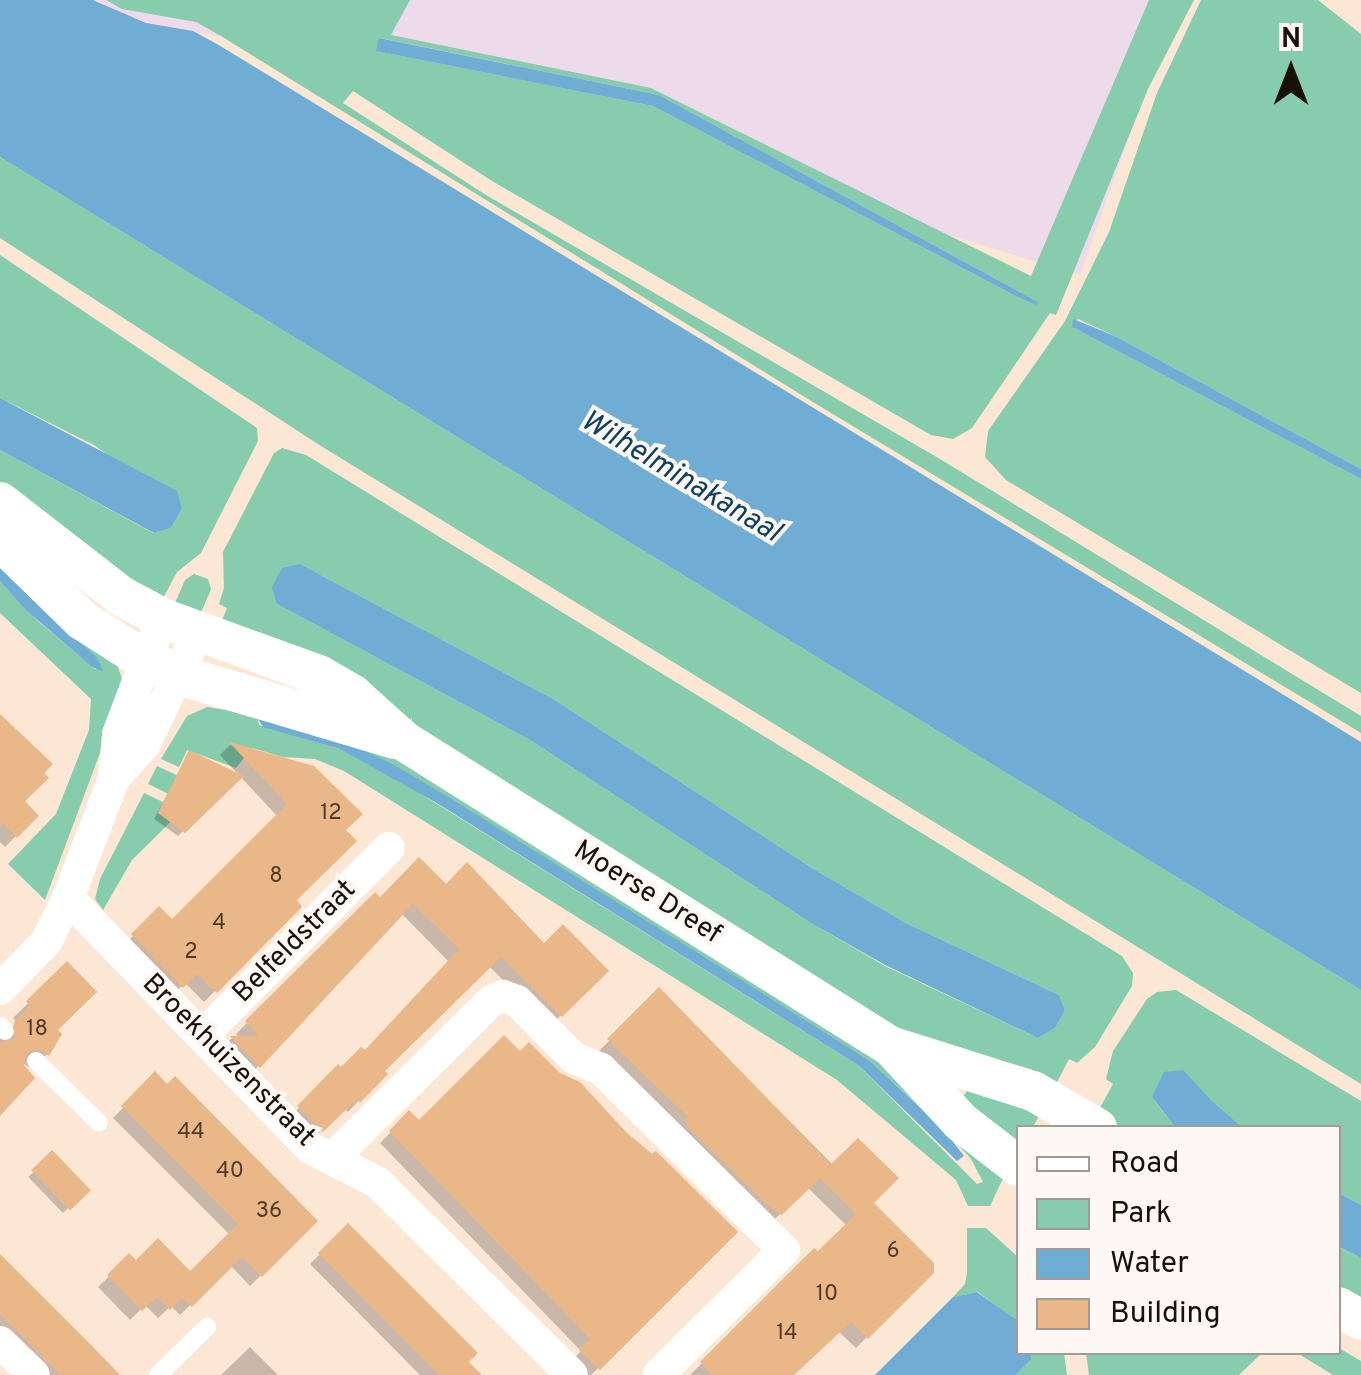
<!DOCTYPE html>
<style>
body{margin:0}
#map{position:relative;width:1361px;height:1375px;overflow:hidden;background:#fce7d5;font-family:Overpass,sans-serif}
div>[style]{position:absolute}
.industrial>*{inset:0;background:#eddbec}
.green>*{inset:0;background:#86ccad}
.water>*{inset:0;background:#6fadd4}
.shadow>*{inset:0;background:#0003;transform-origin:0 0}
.building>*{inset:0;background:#eab788;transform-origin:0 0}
.service>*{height:18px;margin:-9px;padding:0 9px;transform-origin:9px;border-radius:9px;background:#fff}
.minor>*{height:32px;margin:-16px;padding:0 16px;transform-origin:16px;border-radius:16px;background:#fff}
.tertiary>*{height:40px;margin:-20px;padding:0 20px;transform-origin:20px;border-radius:20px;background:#fff}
span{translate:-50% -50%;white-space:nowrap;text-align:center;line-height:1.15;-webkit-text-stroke:8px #fdf8f3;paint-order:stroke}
.number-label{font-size:22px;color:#4d3a28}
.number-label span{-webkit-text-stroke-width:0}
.street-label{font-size:28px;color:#191008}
.water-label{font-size:30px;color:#0e415c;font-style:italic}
.legend{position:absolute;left:1016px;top:1125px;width:325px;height:230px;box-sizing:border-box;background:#fdf8f3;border:2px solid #a29b95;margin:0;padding:12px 18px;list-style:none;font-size:30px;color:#191008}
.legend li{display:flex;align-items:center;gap:20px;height:50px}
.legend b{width:50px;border:2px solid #a29b95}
.north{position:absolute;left:1241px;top:20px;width:100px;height:100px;-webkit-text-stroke:8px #fdf8f3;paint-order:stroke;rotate:0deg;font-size:28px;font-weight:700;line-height:40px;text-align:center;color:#191008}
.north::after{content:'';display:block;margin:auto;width:35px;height:45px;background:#191008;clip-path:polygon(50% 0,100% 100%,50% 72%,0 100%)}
</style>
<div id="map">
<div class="industrial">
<i style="clip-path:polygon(97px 0,1178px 0,1080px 275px,380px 61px,141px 24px)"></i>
</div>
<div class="green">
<i style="clip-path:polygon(evenodd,106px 0,410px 0,391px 35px,651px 88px,1031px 276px,1149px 0,1194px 0,1148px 89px,1056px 315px,1050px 313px,972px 428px,953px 439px,931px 435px,492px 181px,353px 91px,343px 103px,486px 195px,940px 459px,1361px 716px,1361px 733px,808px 399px,221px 36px,196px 22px,122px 9px,106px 0,380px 38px,659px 95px,1038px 302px,1012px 294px,653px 106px,377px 51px,380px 38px)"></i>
<i style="clip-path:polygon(1201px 0,1318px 0,1361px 34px,1361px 469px,1115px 336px,1078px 319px,1072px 327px,1361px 479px,1361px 693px,1006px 480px,985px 457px,988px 431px,1065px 321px,1109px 232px,1157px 93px)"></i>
<i style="clip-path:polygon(0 157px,1361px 990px,1361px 1084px,321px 446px,0 238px)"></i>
<i style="clip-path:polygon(0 255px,257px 428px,258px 441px,201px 553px,177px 572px,160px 604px,0 493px,0 450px,153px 533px,171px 528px,182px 509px,94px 445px,0 398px)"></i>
<i style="clip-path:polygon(evenodd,282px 448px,306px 455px,1122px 956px,1133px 973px,1132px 986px,1095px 1047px,1077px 1063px,1069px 1059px,1054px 1088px,928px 1049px,411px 726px,412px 718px,407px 724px,222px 620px,227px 608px,219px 604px,224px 588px,223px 552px,274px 453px,282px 448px,300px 564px,555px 700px,812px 868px,906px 923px,1059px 995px,1065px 1010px,1062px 1016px,1055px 1028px,1038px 1038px,885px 966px,811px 923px,530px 740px,277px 604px,300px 564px)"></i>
<i style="clip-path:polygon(0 566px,117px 664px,122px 679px,119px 702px,45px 900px,8px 864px,56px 814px,89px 730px,91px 699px,0 613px,0 581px,38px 621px,96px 670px,90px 652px)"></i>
<i style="clip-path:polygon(194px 574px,208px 579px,211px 589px,197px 622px,172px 610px,185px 580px)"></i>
<i style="clip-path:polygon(evenodd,237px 700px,338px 729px,399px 758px,905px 1076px,1006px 1172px,990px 1206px,968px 1206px,956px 1180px,837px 1080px,344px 771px,315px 759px,283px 757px,252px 748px,236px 768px,187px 750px,179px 767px,161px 759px,187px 716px,207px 707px,233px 711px,237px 700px,258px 719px,305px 726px,389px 762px,869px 1060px,944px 1129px,971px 1159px,983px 1182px,977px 1184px,858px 1065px,400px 781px,340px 749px,259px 725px,258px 719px)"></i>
<i style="clip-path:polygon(157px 766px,202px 787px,211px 782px,132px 860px,103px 910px,95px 899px,100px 879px,144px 793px,163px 802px,158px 813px,168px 818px,177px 798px,148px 784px)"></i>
<i style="clip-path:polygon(1176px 990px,1361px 1101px,1361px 1205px,1339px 1193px,1338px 1128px,1242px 1127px,1210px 1099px,1154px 1100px,1175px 1127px,1114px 1127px,1096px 1115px,1113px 1084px,1106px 1079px,1113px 1051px,1147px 999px,1157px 992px)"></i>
<i style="clip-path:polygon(970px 1087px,1040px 1114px,1033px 1127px,1018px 1128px,1018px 1152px,961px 1099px)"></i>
<i style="clip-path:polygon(967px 1228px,986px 1228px,1018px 1257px,1018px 1322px,978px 1292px,953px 1297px,965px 1284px,967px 1273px)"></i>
<i style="clip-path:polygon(1338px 1247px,1361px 1258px,1361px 1302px,1339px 1289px)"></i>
<i style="clip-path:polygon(1339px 1348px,1361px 1361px,1361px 1375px,1333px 1375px,1297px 1353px,1338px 1352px)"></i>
<i style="clip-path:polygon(1030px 1353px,1064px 1353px,1067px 1375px,1016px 1375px,1032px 1359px)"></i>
<i style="clip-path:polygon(1086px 1353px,1086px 1352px,1262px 1353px,1239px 1375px,1089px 1375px)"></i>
</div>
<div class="water">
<i style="clip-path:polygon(0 0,93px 0,146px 23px,193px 31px,217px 44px,1361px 742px,1361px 990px,0 157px)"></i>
<i style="clip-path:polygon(379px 38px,659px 95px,1038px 302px,1036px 305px,1012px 294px,653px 106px,376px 51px)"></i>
<i style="clip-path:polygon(1073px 319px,1115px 336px,1361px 469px,1361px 479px,1072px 327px)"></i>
<i style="clip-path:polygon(0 398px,177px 491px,182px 509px,171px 528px,154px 533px,0 450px)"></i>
<i style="clip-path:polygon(300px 564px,555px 700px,812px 868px,906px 923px,1059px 995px,1065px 1010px,1062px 1016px,1055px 1028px,1038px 1038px,885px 965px,811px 923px,530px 740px,277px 604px,272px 587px,282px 568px)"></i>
<i style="clip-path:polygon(0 566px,97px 658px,103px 671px,92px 667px,26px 610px,0 581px)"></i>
<i style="clip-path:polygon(258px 719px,333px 736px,389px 762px,450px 798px,869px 1060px,943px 1129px,964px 1156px,957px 1161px,858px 1065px,435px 802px,340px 749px,263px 727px)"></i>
<i style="clip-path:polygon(1183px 1070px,1210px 1099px,1242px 1127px,1175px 1127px,1152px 1097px,1164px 1072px)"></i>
<i style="clip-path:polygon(1339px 1193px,1361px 1205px,1361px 1258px,1339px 1247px)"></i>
<i style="clip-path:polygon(977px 1292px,1018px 1321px,1018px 1352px,1030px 1353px,1032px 1359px,1016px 1375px,875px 1375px,953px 1297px)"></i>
</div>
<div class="shadow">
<i style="clip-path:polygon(0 717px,22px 801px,36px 816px,5px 847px,0 842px)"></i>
<i style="clip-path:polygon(230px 745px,313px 768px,342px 830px,293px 901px,299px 907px,204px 1002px,185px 983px,170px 997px,122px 947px,159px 910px,172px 922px,278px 817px,220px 755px)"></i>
<i style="clip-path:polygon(189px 753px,239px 777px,178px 836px,154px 819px)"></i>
<i style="clip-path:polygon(446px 887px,544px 946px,606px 971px,549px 1027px,489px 966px,381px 1071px,384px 1074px,348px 1112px,344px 1108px,311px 1141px,288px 1119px,338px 1068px,364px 1054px,449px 962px,401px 913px,248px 1077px,221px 1048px,232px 1038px,240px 1038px,236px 1034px,375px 895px,380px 901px)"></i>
<i style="clip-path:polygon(67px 965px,47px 1054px,32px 1069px,19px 1061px,0 1112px,0 1039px,17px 1022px,13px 1018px)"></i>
<i style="clip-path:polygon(659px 990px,871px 1203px,931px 1272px,856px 1348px,838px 1331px,794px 1375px,690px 1375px,814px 1251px,818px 1255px,847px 1226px,807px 1187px,770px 1224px,598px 1052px)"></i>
<i style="clip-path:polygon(520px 1055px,559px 1075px,734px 1232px,591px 1375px,584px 1375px,571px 1362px,581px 1351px,380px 1143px,409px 1114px,419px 1124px)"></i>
<i style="clip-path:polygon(155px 1075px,315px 1221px,250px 1286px,231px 1266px,180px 1315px,171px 1306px,158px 1318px,145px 1305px,130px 1320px,98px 1287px,129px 1257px,136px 1264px,190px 1275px,230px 1235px,113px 1118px)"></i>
<i style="left:52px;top:1154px;width:50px;height:33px;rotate:46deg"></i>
<i style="clip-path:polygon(348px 1226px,465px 1362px,478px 1375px,420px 1375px,310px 1264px)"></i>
<i style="clip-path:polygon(0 1257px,102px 1375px,33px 1375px,0 1341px)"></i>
<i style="clip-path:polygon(250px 1347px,278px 1375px,221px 1375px)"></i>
</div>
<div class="building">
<i style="clip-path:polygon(0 714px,53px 764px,44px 773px,49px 778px,25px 801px,39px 816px,17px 838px,3px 823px,0 825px)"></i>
<i style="clip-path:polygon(229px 742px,314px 766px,363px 814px,346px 830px,357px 841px,297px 900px,302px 907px,217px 993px,197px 974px,183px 988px,131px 934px,159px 906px,172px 919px,287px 804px)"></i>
<i style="clip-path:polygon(189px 750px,244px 776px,185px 833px,158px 813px)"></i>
<i style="clip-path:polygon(419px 857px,446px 884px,467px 862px,544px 943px,563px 924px,609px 971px,562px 1017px,501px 957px,385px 1071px,388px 1074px,360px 1103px,357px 1099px,323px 1132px,297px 1106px,338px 1064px,341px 1067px,361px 1047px,365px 1050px,459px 949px,413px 904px,260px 1068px,230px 1036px,259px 1036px,245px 1021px,375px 892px,380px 897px)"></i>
<i style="clip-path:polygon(67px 961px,97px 992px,58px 1030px,62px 1034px,49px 1056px,38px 1049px,26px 1053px,24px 1065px,35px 1078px,0 1116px,0 1042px,14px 1039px,14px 1022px,30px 1006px,26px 1001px)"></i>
<i style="clip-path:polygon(659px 987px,831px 1164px,858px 1138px,899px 1178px,874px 1203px,934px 1263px,934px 1273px,868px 1339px,851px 1322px,794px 1375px,712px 1375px,700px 1362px,814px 1248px,818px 1251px,856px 1214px,820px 1178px,782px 1215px,766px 1204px,684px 1123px,688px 1117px,607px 1039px)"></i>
<i style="clip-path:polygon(504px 1035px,520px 1051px,529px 1042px,560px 1073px,580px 1082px,626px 1132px,652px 1154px,656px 1151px,738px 1232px,600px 1370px,579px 1350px,590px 1339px,389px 1131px,409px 1110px,419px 1120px)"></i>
<i style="clip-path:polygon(155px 1071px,167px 1084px,175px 1076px,318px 1221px,262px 1277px,242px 1257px,192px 1307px,182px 1298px,170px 1310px,157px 1297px,142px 1311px,107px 1275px,129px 1253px,136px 1260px,158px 1238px,190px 1271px,238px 1224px,121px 1106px)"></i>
<i style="left:52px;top:1150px;width:56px;height:29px;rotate:46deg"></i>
<i style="clip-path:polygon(348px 1223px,478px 1353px,469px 1362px,482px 1375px,439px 1375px,318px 1253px)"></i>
<i style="clip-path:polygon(0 1254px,93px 1347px,120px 1375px,60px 1375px,0 1314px)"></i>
</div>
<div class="service">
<i style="left:0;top:1026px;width:7px;rotate:45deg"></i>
<i style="left:36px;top:1061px;width:88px;rotate:44.5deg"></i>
<i style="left:158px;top:1375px;width:69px;rotate:-44.4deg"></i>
</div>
<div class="minor">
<i style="left:114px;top:778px;width:45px;rotate:-47.7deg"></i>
<i style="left:144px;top:745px;width:124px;rotate:-64.3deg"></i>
<i style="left:68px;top:898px;width:348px;rotate:45.9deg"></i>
<i style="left:310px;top:1148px;width:75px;rotate:26.9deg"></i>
<i style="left:377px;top:1182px;width:274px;rotate:44.7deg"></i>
<i style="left:0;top:989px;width:66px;rotate:-45.6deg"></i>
<i style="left:46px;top:942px;width:49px;rotate:-63.4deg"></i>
<i style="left:68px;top:898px;width:129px;rotate:-69deg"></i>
<i style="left:114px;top:778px;width:44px;rotate:-84.8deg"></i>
<i style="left:118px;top:734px;width:124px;rotate:-69.2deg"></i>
<i style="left:202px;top:1036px;width:265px;rotate:-45.2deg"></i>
<i style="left:332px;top:1159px;width:224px;rotate:-44.8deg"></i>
<i style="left:491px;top:1001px;width:13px;rotate:-23deg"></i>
<i style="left:503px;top:996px;width:15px;rotate:20deg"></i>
<i style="left:517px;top:1001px;width:81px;rotate:45deg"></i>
<i style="left:574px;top:1058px;width:29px;rotate:22deg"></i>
<i style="left:601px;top:1069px;width:257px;rotate:44.7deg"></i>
<i style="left:784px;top:1250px;width:177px;rotate:135.2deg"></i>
<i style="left:0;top:1342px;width:47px;rotate:44.1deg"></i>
</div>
<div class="tertiary">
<i style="left:0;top:502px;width:153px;rotate:37.8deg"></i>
<i style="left:121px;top:596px;width:47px;rotate:28.2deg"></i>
<i style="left:162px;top:618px;width:167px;rotate:20deg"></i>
<i style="left:319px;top:675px;width:39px;rotate:30deg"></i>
<i style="left:353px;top:695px;width:69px;rotate:42deg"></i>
<i style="left:404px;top:741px;width:574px;rotate:32.11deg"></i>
<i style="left:890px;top:1046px;width:150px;rotate:17.5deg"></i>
<i style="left:1033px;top:1091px;width:74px;rotate:30deg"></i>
<i style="left:0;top:540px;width:115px;rotate:44.3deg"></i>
<i style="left:82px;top:620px;width:72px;rotate:32.6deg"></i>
<i style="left:143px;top:659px;width:50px;rotate:22.4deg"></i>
<i style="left:189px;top:678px;width:215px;rotate:16.5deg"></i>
<i style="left:896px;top:1052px;width:96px;rotate:47.1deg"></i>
<i style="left:961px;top:1122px;width:72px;rotate:37.7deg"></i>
<i style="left:1338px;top:1307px;width:26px;rotate:29deg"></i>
</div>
<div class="number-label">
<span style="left:331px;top:814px">12</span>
<span style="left:276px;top:877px">8</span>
<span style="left:219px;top:924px">4</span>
<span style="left:191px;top:953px">2</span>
<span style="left:37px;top:1030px">18</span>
<span style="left:191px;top:1133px">44</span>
<span style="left:230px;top:1172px">40</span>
<span style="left:269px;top:1212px">36</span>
<span style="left:893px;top:1252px">6</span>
<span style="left:827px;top:1295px">10</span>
<span style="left:787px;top:1334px">14</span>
</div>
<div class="street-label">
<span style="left:647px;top:893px;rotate:32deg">Moerse Dreef</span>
<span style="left:295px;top:942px;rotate:-45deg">Belfeldstraat</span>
<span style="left:228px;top:1061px;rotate:45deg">Broekhuizenstraat</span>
</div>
<div class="water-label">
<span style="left:680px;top:478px;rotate:31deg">Wilhelminakanaal</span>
</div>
<ul class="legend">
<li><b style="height:12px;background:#fff"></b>Road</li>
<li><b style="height:28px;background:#86ccad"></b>Park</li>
<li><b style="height:28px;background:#6fadd4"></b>Water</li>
<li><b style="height:28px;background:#eab788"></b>Building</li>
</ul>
<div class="north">N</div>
</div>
